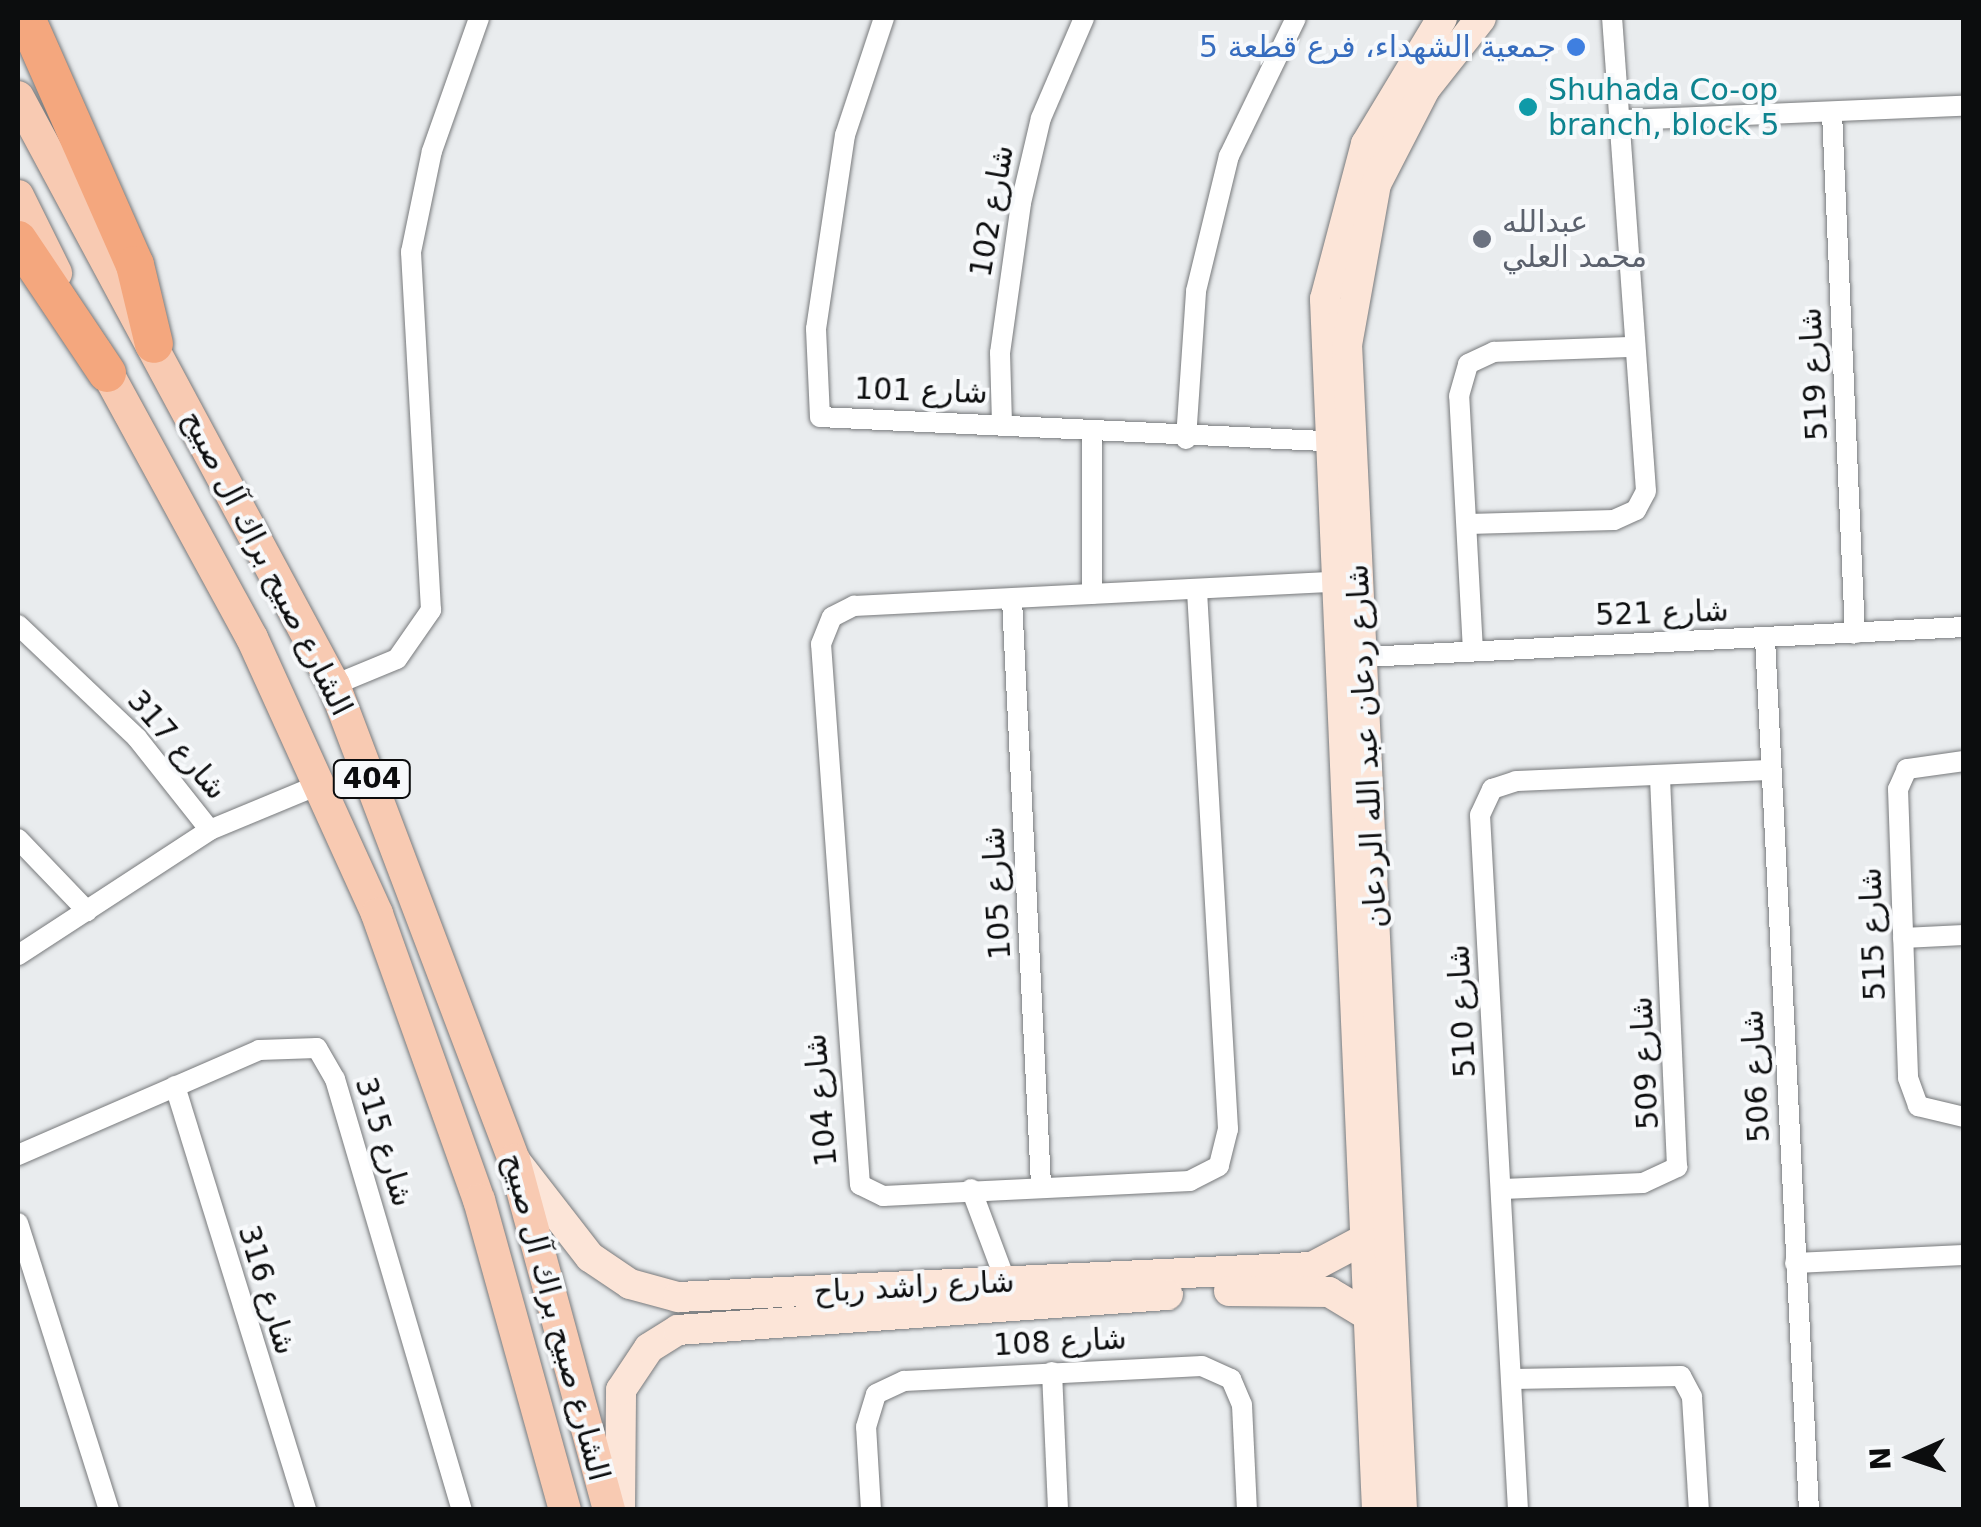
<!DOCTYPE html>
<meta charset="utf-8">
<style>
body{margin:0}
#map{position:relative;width:1981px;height:1527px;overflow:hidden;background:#e9ecee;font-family:"DejaVu Sans","Noto Sans Arabic",sans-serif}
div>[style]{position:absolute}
.roads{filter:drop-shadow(0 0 2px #787a7c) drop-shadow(0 0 2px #787a7c)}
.street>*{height:20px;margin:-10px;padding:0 10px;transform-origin:10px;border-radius:10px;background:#fff}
.secondary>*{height:30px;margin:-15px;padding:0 15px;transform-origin:15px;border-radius:15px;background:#fce5d8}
.primary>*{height:32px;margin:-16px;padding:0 16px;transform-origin:16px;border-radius:16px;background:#f8cab2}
.highway>*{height:38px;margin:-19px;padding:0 19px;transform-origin:19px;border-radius:19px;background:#f4a77e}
.dots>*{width:28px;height:28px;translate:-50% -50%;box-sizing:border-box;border:5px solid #f7f9fb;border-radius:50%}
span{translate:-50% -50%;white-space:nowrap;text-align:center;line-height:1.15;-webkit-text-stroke:8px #f7f9fb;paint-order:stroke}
.shield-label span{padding:2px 8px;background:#f7f9fb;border:2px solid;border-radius:8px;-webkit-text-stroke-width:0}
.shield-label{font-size:28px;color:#0c0d0e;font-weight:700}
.shop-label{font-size:30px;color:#366cbe}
.right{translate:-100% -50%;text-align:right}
.culture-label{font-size:30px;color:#0d838f}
.left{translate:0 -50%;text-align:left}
.street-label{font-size:30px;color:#0c0d0e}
.worship-label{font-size:30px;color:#5b616d}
.frame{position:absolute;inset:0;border:20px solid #0c0d0e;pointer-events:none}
.north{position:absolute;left:1861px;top:1407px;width:100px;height:100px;-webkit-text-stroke:8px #f7f9fb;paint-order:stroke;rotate:267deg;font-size:28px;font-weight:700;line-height:40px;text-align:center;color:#0c0d0e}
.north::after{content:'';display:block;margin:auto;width:35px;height:45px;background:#0c0d0e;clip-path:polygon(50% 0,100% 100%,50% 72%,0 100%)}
</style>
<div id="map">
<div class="roads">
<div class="street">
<i style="left:884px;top:18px;width:123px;rotate:108.4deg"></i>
<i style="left:845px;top:135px;width:196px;rotate:98.5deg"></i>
<i style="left:816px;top:329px;width:88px;rotate:87.4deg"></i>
<i style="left:820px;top:417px;width:525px;rotate:2.73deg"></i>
<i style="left:1832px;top:113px;width:521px;rotate:87.47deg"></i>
<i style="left:1624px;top:120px;width:340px;rotate:-2.4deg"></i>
<i style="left:1002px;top:424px;width:71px;rotate:-91.6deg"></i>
<i style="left:1000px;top:353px;width:151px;rotate:-82deg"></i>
<i style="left:1021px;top:203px;width:87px;rotate:-76.8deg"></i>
<i style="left:1041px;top:118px;width:109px;rotate:-66.7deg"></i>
<i style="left:1186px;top:439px;width:148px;rotate:-86.1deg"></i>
<i style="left:1196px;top:291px;width:139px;rotate:-76.3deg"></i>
<i style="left:1229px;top:156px;width:153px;rotate:-64.1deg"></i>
<i style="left:1468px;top:524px;width:146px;rotate:-1.6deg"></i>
<i style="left:1614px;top:520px;width:24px;rotate:-24deg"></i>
<i style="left:1636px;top:510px;width:21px;rotate:-62deg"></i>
<i style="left:1646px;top:491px;width:474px;rotate:-94.1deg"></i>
<i style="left:1197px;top:591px;width:539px;rotate:86.7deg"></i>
<i style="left:1228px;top:1129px;width:38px;rotate:104deg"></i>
<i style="left:1219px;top:1166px;width:33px;rotate:153deg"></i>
<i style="left:1190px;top:1181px;width:307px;rotate:177.2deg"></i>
<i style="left:883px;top:1196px;width:25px;rotate:-154deg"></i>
<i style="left:860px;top:1185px;width:542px;rotate:-94.12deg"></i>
<i style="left:821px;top:644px;width:29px;rotate:-68deg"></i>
<i style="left:832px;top:617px;width:25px;rotate:-27deg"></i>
<i style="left:854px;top:606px;width:480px;rotate:-2.9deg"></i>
<i style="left:1092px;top:594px;width:159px;rotate:-90deg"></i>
<i style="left:1012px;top:600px;width:585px;rotate:87.16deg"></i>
<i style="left:18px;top:625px;width:164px;rotate:43.5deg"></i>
<i style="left:137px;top:738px;width:117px;rotate:51.6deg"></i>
<i style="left:210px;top:830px;width:229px;rotate:146.9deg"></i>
<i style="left:1765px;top:639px;width:872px;rotate:87.11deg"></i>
<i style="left:1473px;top:651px;width:255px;rotate:-93.1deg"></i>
<i style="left:1459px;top:396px;width:33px;rotate:-74deg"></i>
<i style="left:1468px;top:364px;width:29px;rotate:-25deg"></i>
<i style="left:1494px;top:352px;width:139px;rotate:-2.1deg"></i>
<i style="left:1364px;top:657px;width:601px;rotate:-2.86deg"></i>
<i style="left:334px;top:685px;width:68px;rotate:-22.4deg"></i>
<i style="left:397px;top:659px;width:60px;rotate:-55.2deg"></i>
<i style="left:431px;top:610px;width:359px;rotate:-93.2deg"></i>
<i style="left:411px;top:252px;width:103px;rotate:-78.3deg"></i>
<i style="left:432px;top:151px;width:141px;rotate:-70.5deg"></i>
<i style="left:1964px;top:761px;width:58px;rotate:172deg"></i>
<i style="left:1907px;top:769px;width:22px;rotate:114deg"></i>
<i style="left:1898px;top:789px;width:289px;rotate:88deg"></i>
<i style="left:1908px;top:1078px;width:30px;rotate:70deg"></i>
<i style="left:1918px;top:1106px;width:47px;rotate:13.4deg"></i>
<i style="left:210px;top:830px;width:117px;rotate:-22.6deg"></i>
<i style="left:18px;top:839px;width:100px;rotate:46.2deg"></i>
<i style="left:1903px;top:938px;width:61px;rotate:-2.8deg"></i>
<i style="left:175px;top:1086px;width:444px;rotate:72.8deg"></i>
<i style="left:18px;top:1155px;width:263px;rotate:-23.5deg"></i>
<i style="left:259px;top:1050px;width:58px;rotate:-2deg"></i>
<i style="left:317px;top:1048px;width:36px;rotate:60deg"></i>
<i style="left:335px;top:1079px;width:449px;rotate:73.6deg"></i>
<i style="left:971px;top:1189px;width:99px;rotate:69.4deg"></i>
<i style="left:1503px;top:1189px;width:140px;rotate:-2.5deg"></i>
<i style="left:1643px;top:1183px;width:38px;rotate:-25deg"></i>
<i style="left:1677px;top:1167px;width:391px;rotate:-92.5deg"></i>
<i style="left:18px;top:1223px;width:301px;rotate:72.4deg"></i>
<i style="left:1795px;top:1263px;width:169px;rotate:-2.7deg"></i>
<i style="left:1052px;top:1372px;width:138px;rotate:87.5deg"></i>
<i style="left:1513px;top:1379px;width:168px;rotate:-1deg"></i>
<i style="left:1681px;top:1376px;width:24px;rotate:62deg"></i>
<i style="left:1692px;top:1397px;width:113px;rotate:86.5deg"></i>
<i style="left:871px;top:1510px;width:83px;rotate:-93.4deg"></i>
<i style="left:866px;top:1427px;width:34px;rotate:-73deg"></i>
<i style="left:876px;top:1394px;width:31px;rotate:-25deg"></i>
<i style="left:904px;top:1381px;width:298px;rotate:-2.9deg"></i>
<i style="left:1202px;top:1366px;width:32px;rotate:24deg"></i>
<i style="left:1231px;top:1379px;width:28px;rotate:67deg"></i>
<i style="left:1242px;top:1405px;width:105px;rotate:87.3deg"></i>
<i style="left:1518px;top:1510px;width:696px;rotate:-93.13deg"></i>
<i style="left:1480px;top:815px;width:29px;rotate:-65deg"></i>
<i style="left:1492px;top:789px;width:25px;rotate:-18deg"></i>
<i style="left:1516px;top:781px;width:254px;rotate:-2.5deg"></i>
</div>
<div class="secondary">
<i style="left:517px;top:1163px;width:119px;rotate:52.2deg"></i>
<i style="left:590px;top:1257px;width:48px;rotate:34deg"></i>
<i style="left:630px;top:1284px;width:50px;rotate:15.2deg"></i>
<i style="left:678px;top:1297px;width:635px;rotate:-2.71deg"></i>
<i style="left:1312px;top:1267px;width:58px;rotate:-27.9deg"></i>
<i style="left:1229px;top:1291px;width:100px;rotate:0.6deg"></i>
<i style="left:1329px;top:1292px;width:44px;rotate:31.2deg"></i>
<i style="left:620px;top:1510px;width:120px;rotate:-89.5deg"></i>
<i style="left:621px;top:1390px;width:50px;rotate:-56.3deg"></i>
<i style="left:649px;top:1348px;width:34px;rotate:-32deg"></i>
<i style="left:678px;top:1330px;width:491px;rotate:-4.1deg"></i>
<i style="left:1377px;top:1510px;width:1212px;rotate:-92.46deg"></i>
<i style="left:1325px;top:299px;width:160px;rotate:-75.2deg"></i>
<i style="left:1366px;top:144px;width:147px;rotate:-58.9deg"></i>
<i style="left:1402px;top:1510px;width:1166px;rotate:-92.7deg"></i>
<i style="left:1347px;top:345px;width:164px;rotate:-79.8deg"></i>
<i style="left:1376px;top:184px;width:107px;rotate:-62.7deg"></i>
<i style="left:1425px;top:89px;width:90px;rotate:-51.7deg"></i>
</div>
<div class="primary">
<i style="left:18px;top:97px;width:668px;rotate:61.75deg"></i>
<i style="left:334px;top:685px;width:508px;rotate:69.25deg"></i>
<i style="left:514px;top:1160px;width:363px;rotate:74.8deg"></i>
<i style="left:18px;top:196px;width:86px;rotate:63.7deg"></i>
<i style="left:96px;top:352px;width:326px;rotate:61.4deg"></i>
<i style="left:252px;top:638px;width:303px;rotate:65.6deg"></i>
<i style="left:377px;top:914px;width:304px;rotate:70.4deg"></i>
<i style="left:479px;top:1200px;width:322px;rotate:74.5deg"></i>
</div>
<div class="highway">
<i style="left:26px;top:18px;width:270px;rotate:66.2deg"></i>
<i style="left:135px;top:265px;width:81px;rotate:76.5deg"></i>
<i style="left:18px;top:240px;width:160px;rotate:56.2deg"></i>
</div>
</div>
<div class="dots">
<i style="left:1576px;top:47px;background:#3f7fe0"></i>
<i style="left:1528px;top:107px;background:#0f9aa8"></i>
<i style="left:1482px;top:239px;background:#6b7280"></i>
</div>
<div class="shield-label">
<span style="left:372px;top:779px">404</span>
</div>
<div class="shop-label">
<span class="right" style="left:1556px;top:47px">جمعية الشهداء، فرع قطعة 5</span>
</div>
<div class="culture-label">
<span class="left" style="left:1548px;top:107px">Shuhada Co-op<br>branch, block 5</span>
</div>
<div class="street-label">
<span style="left:992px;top:211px;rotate:-80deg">شارع 102</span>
<span style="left:1814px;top:374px;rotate:-93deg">شارع 519</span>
<span style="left:921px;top:391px;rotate:2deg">شارع 101</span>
<span style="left:267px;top:563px;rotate:63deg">الشارع صبيح براك آل صبيح</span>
<span style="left:1662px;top:613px;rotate:-2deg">شارع 521</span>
<span style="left:177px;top:745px;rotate:49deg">شارع 317</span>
<span style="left:1367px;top:746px;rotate:-93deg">شارع ردعان عبد الله الردعان</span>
<span style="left:997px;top:893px;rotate:-93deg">شارع 105</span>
<span style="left:1873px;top:934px;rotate:-92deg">شارع 515</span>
<span style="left:1462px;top:1011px;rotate:-93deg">شارع 510</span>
<span style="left:1645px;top:1063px;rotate:-93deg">شارع 509</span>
<span style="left:1756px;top:1076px;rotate:-93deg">شارع 506</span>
<span style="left:821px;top:1100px;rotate:-95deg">شارع 104</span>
<span style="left:384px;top:1142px;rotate:73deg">شارع 315</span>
<span style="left:914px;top:1287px;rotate:-3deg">شارع راشد رباح</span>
<span style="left:267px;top:1290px;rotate:73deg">شارع 316</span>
<span style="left:556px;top:1317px;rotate:75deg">الشارع صبيح براك آل صبيح</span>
<span style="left:1060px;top:1342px;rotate:-3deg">شارع 108</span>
</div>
<div class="worship-label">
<span class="left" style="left:1502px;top:239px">عبدالله<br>محمد العلي</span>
</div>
<div class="frame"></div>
<div class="north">N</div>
</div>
